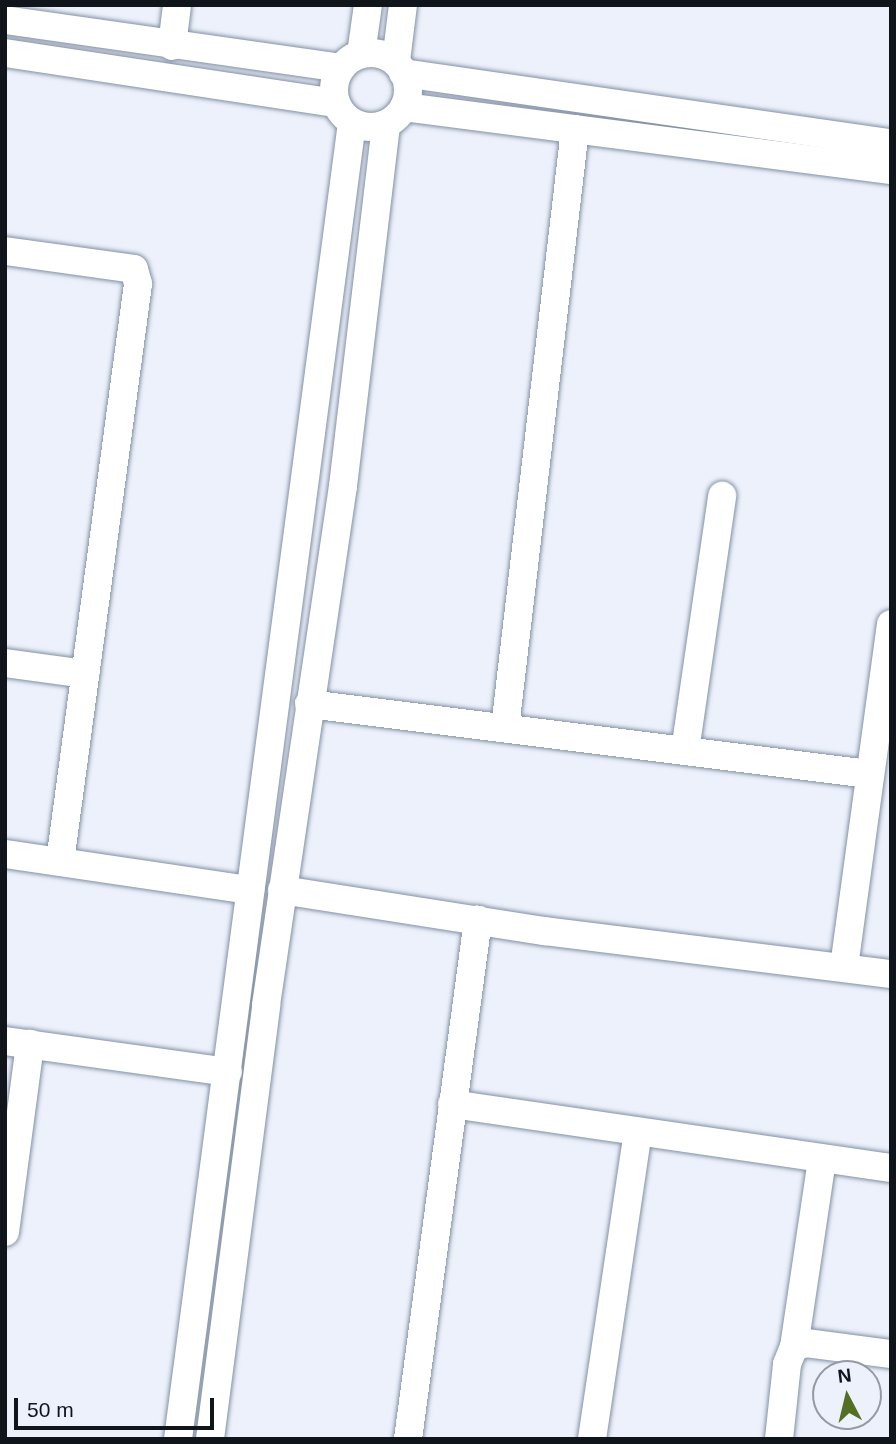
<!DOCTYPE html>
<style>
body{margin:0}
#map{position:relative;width:896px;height:1444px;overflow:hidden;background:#ecf1fb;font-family:Arial,sans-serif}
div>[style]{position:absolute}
.roads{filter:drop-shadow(0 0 2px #8390a5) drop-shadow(0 0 2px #8390a5)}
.street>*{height:28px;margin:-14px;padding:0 14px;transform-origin:14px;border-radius:14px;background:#fff}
.street>.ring{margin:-14px;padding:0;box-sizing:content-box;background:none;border:28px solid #fff;border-radius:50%}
span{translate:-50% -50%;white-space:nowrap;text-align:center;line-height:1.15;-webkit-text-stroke:5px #ecf1fb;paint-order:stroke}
.frame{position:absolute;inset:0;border:7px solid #10151c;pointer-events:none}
.north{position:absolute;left:812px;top:1360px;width:70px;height:70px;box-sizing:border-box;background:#ecf1fb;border:2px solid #9499a2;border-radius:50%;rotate:353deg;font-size:19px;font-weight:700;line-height:28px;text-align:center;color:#10151c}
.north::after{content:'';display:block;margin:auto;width:24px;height:32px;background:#546f23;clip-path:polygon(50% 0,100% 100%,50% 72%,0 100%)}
.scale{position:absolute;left:14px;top:1398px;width:200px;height:32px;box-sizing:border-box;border:4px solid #10151c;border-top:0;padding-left:9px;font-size:21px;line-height:24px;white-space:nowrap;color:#10151c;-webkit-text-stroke:5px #ecf1fb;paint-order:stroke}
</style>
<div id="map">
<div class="roads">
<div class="street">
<i style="left:5px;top:20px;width:339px;rotate:8.1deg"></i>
<i style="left:172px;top:46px;width:41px;rotate:-83deg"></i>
<i style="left:5px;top:53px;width:335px;rotate:8.6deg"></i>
<i class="ring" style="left:334px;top:53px;width:46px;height:46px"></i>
<i style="left:361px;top:54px;width:49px;rotate:-81.9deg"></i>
<i style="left:396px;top:61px;width:56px;rotate:-82.9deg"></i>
<i style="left:403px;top:73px;width:493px;rotate:8.2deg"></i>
<i style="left:404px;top:107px;width:491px;rotate:7.4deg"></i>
<i style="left:5px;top:251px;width:130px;rotate:7.9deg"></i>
<i style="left:134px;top:269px;width:16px;rotate:75deg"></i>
<i style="left:138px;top:284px;width:583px;rotate:97.69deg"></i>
<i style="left:5px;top:663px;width:81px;rotate:7.8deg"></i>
<i style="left:309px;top:704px;width:564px;rotate:7.13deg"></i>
<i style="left:505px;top:728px;width:603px;rotate:-83.33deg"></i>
<i style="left:685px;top:751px;width:258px;rotate:-81.7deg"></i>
<i style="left:5px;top:854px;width:248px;rotate:8.4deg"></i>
<i style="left:282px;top:890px;width:266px;rotate:8.9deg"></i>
<i style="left:545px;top:931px;width:349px;rotate:7.1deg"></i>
<i style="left:844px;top:967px;width:346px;rotate:-82.2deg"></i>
<i style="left:5px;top:1041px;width:225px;rotate:7.9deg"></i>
<i style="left:452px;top:1104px;width:444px;rotate:8.3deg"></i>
<i style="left:5px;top:1232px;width:190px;rotate:-82.4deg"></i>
<i style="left:794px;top:1347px;width:13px;rotate:-18deg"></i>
<i style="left:806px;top:1343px;width:86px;rotate:7.4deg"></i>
<i style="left:178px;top:1439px;width:1327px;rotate:-82.47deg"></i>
<i style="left:210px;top:1439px;width:438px;rotate:-82.6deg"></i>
<i style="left:266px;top:1005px;width:525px;rotate:-81.56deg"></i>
<i style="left:343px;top:486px;width:364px;rotate:-83.2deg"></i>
<i style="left:408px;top:1439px;width:524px;rotate:-82.32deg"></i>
<i style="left:592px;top:1439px;width:309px;rotate:-81.5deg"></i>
<i style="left:779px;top:1439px;width:75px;rotate:-83.9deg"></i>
<i style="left:787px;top:1364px;width:18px;rotate:-68deg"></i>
<i style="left:794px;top:1347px;width:190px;rotate:-81.5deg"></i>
</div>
</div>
<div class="frame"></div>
<div class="north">N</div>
<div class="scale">50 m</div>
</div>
